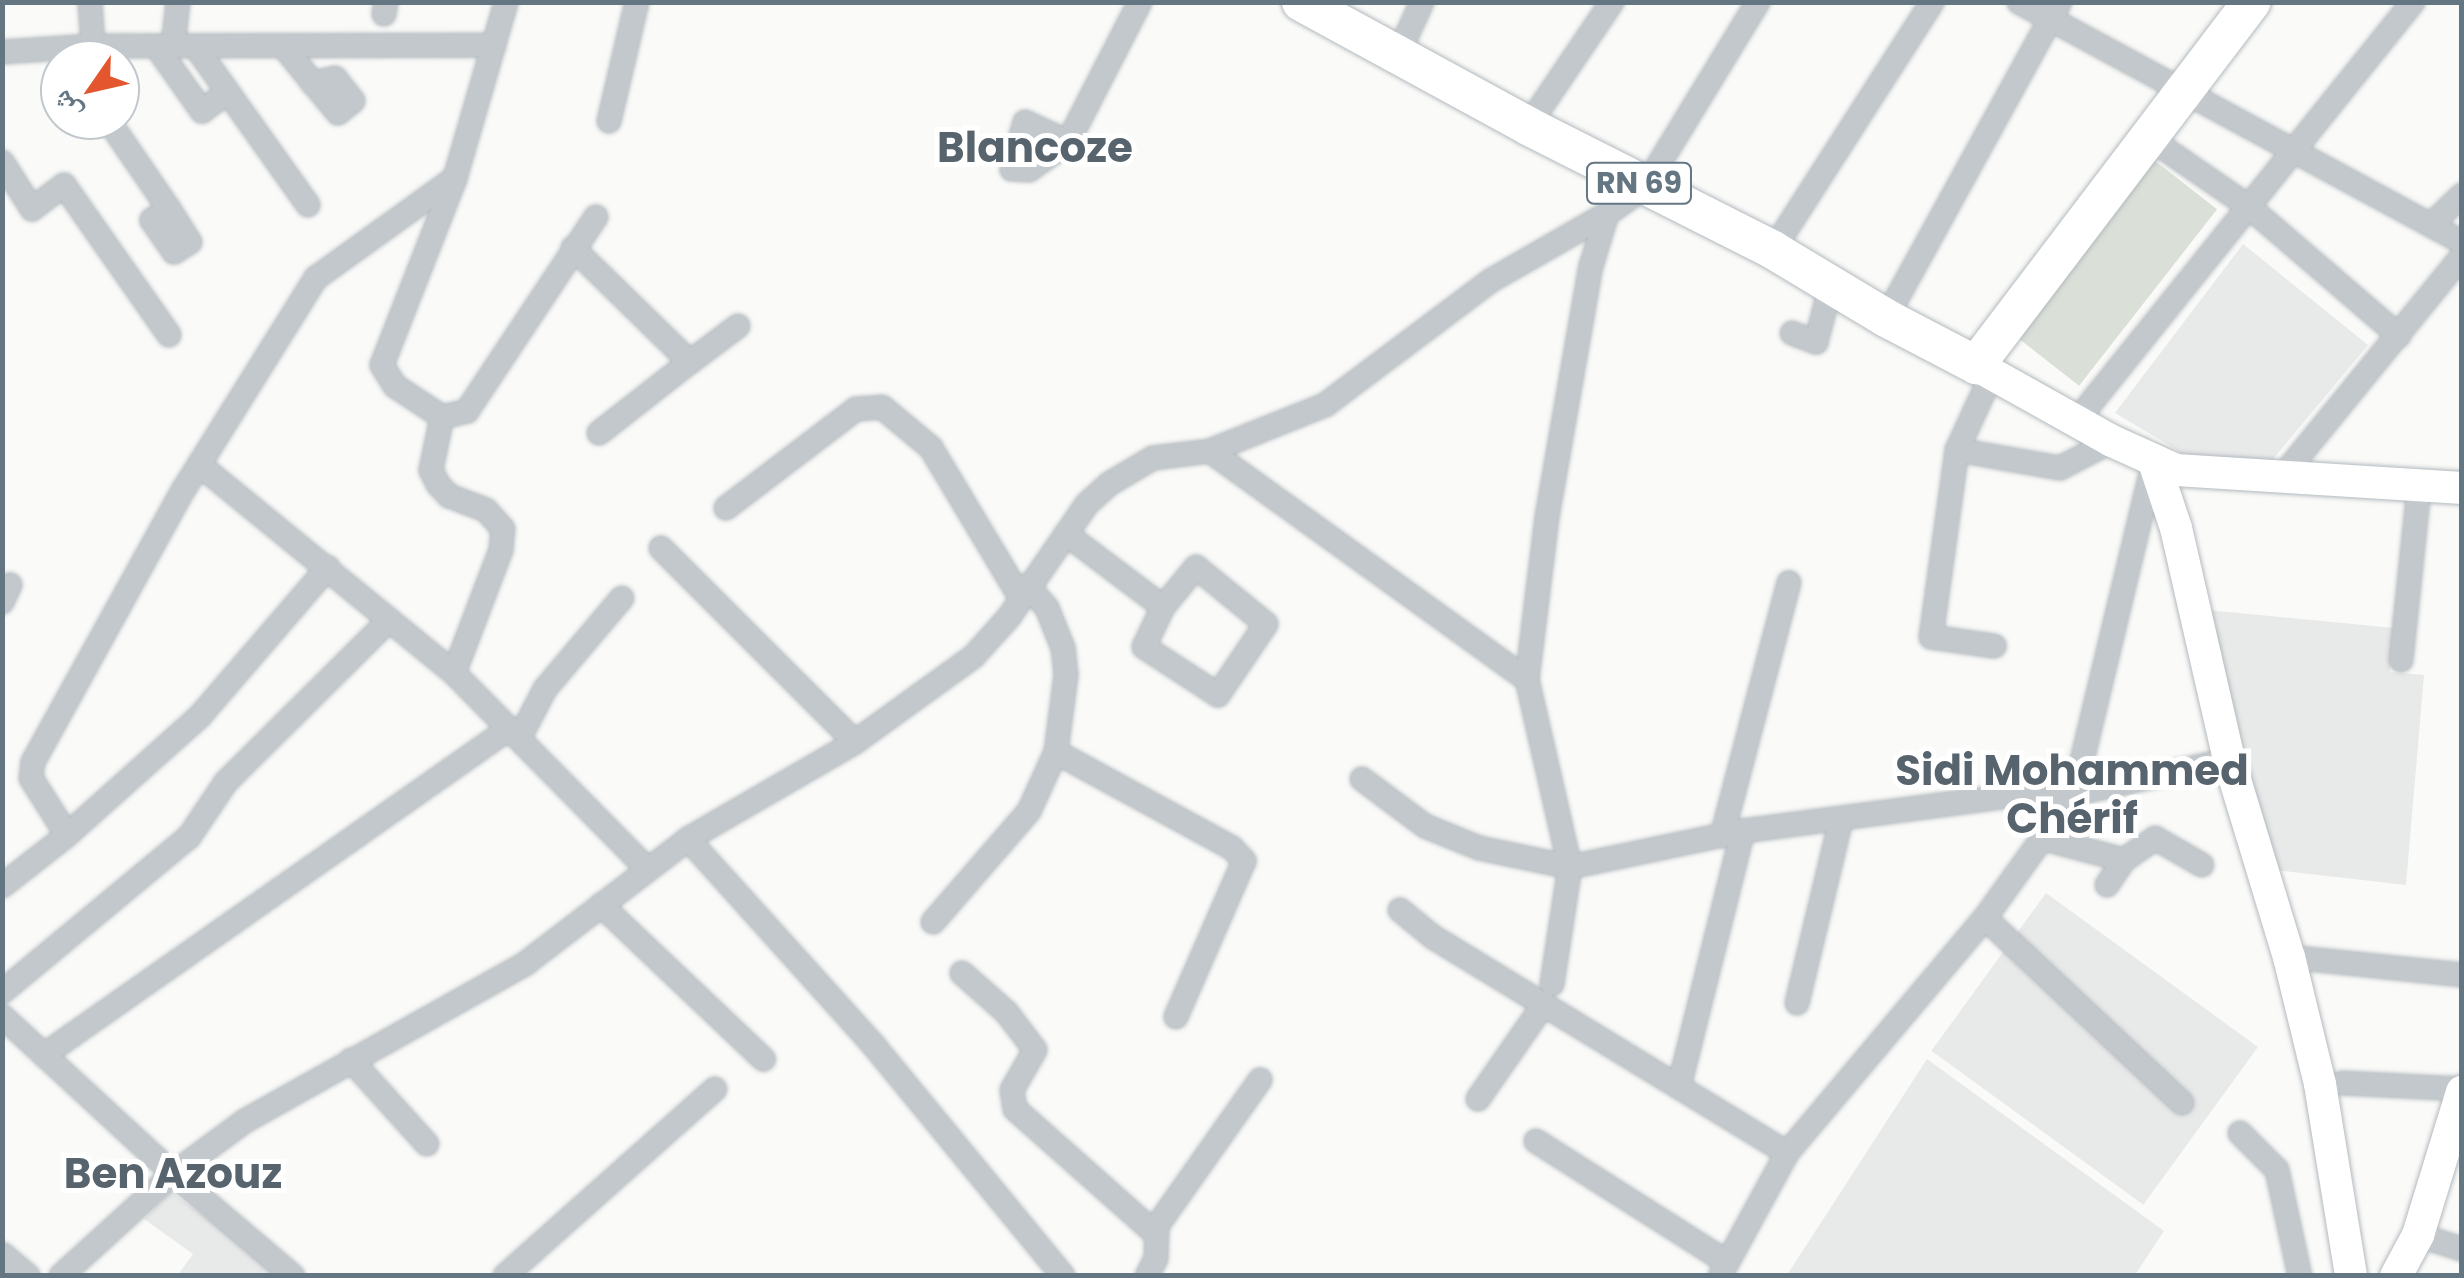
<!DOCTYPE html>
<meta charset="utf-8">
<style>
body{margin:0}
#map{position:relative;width:2464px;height:1278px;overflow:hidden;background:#fafaf8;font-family:Poppins,"Noto Naskh Arabic",sans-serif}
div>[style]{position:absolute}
.built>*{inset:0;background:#e8e9e9;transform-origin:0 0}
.green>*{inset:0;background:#dadfd7;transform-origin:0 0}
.roads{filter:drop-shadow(0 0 2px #b3babf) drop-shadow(0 0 2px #b3babf)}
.minor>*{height:22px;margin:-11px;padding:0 11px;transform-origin:11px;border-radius:11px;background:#c3c8cc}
.secondary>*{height:32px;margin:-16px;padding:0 16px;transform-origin:16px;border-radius:16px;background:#fff}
.primary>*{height:38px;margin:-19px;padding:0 19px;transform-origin:19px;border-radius:19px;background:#fff}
span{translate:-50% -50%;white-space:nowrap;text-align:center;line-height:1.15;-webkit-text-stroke:10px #fff;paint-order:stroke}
.shield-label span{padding:2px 8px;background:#fff;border:2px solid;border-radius:8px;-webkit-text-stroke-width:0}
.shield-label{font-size:30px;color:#657683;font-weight:700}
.district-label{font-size:42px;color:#57646e;font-weight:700}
.frame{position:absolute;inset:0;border:5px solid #657683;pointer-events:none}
.north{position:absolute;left:40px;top:40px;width:100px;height:100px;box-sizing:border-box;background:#fff;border:2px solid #c1c8cd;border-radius:50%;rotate:236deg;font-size:28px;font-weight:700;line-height:40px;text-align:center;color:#657683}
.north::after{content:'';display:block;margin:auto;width:35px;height:45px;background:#e4572e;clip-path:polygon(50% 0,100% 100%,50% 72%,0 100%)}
</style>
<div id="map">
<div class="built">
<i style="clip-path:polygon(2243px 244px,2368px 345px,2269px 464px,2187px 456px,2115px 413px)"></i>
<i style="clip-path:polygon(2207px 610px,2394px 628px,2390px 672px,2424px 675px,2406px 885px,2275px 870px)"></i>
<i style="left:2046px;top:893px;width:262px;height:195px;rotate:36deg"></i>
<i style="clip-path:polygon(1927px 1059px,2164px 1231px,2135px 1275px,1787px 1275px)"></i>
<i style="clip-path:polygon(171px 1192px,278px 1271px,286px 1275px,178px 1275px,193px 1254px,144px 1219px)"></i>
</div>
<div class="green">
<i style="left:2154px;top:160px;width:80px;height:224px;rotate:38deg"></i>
</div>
<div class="roads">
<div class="minor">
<i style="left:90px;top:2px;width:44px;rotate:86.1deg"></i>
<i style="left:2019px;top:2px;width:504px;rotate:28.45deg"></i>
<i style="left:384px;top:14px;width:12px;rotate:-81deg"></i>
<i style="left:156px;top:46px;width:80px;rotate:54.7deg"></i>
<i style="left:202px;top:111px;width:32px;rotate:-36deg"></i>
<i style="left:173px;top:46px;width:44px;rotate:-83.5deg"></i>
<i style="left:195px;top:46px;width:195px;rotate:54.6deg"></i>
<i style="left:284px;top:47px;width:46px;rotate:51.1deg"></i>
<i style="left:313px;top:83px;width:39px;rotate:50deg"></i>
<i style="left:338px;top:113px;width:19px;rotate:-39deg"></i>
<i style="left:353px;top:101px;width:29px;rotate:-128deg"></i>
<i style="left:335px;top:78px;width:23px;rotate:167deg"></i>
<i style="left:2px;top:52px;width:91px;rotate:-3.8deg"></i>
<i style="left:93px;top:46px;width:401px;rotate:-0.1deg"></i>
<i style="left:1397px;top:57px;width:60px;rotate:-65.6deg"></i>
<i style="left:108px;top:120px;width:108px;rotate:55.6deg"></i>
<i style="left:169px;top:209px;width:39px;rotate:58deg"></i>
<i style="left:190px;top:242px;width:19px;rotate:148deg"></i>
<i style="left:174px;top:252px;width:39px;rotate:-125deg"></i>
<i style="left:152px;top:220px;width:20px;rotate:-33deg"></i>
<i style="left:609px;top:121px;width:122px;rotate:-76.8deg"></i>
<i style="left:1528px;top:126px;width:150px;rotate:-55.9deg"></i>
<i style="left:2149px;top:138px;width:120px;rotate:34.5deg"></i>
<i style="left:2248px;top:206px;width:199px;rotate:40.7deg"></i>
<i style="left:1068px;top:142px;width:47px;rotate:-155.1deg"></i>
<i style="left:1025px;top:122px;width:49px;rotate:105.5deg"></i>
<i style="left:1012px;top:169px;width:17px;rotate:3deg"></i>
<i style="left:1029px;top:170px;width:48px;rotate:-35.7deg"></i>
<i style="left:1068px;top:142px;width:157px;rotate:-62.8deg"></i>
<i style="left:2px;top:162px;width:56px;rotate:57.4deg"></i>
<i style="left:32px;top:209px;width:40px;rotate:-37deg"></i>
<i style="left:64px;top:185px;width:183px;rotate:55deg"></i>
<i style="left:2431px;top:225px;width:43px;rotate:-44.1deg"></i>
<i style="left:573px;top:248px;width:163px;rotate:44.3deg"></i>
<i style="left:690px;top:362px;width:60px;rotate:-36.9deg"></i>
<i style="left:1773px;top:250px;width:295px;rotate:-57.3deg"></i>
<i style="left:1886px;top:318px;width:361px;rotate:-61.2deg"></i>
<i style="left:1792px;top:333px;width:26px;rotate:21deg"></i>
<i style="left:1816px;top:342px;width:59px;rotate:-75.3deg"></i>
<i style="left:1992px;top:374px;width:84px;rotate:114.7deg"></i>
<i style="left:1957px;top:450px;width:105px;rotate:9.9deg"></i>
<i style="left:2060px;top:468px;width:59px;rotate:-27.4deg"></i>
<i style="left:442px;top:417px;width:56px;rotate:-146.6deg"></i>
<i style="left:395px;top:386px;width:25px;rotate:-122deg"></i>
<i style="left:382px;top:365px;width:200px;rotate:-68.6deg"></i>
<i style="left:2078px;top:419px;width:535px;rotate:-51.22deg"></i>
<i style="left:599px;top:433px;width:115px;rotate:-38deg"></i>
<i style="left:1957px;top:450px;width:189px;rotate:97.9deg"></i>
<i style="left:1931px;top:637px;width:64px;rotate:8.1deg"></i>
<i style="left:1210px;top:451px;width:391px;rotate:35.8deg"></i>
<i style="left:201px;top:466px;width:327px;rotate:39.3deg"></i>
<i style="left:454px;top:673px;width:275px;rotate:45.4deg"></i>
<i style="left:2281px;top:478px;width:286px;rotate:-50.8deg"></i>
<i style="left:726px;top:508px;width:163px;rotate:-37.3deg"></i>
<i style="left:856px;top:409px;width:26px;rotate:-4deg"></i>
<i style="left:882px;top:407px;width:64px;rotate:39.9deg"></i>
<i style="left:931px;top:448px;width:174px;rotate:59.1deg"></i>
<i style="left:1066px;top:534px;width:121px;rotate:37deg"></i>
<i style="left:661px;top:548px;width:274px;rotate:45deg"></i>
<i style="left:1196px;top:567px;width:90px;rotate:39.2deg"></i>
<i style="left:1266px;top:624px;width:86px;rotate:124.1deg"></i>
<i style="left:1218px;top:695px;width:88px;rotate:-147deg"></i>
<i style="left:1144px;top:647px;width:44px;rotate:-64.6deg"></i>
<i style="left:1163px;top:607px;width:52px;rotate:-50.5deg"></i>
<i style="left:2px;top:602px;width:19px;rotate:-65deg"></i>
<i style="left:2401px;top:660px;width:173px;rotate:-84deg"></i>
<i style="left:454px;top:673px;width:132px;rotate:-69.1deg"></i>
<i style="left:501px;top:550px;width:21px;rotate:-85deg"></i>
<i style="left:503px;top:529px;width:25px;rotate:-132deg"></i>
<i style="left:486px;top:510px;width:40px;rotate:-159deg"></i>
<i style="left:449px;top:496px;width:16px;rotate:-133deg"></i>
<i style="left:438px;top:484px;width:16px;rotate:-117deg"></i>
<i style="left:431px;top:470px;width:54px;rotate:-78.3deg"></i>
<i style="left:442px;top:417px;width:26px;rotate:-13deg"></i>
<i style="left:467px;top:411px;width:233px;rotate:-56.4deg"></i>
<i style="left:520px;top:737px;width:54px;rotate:-62.5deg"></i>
<i style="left:545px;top:689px;width:119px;rotate:-49.8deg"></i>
<i style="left:1056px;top:752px;width:200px;rotate:28.6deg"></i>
<i style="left:1232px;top:848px;width:18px;rotate:47deg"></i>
<i style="left:1244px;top:861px;width:170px;rotate:113.6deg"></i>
<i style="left:1362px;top:779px;width:79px;rotate:36.7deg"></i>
<i style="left:1425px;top:826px;width:58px;rotate:22.2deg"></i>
<i style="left:1479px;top:848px;width:93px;rotate:11.8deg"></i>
<i style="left:1570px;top:867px;width:177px;rotate:-11.8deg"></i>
<i style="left:1743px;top:831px;width:291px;rotate:-7.5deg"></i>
<i style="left:2032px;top:793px;width:42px;rotate:1.4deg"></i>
<i style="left:2074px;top:794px;width:159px;rotate:-12.4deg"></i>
<i style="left:67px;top:835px;width:178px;rotate:-41.8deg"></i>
<i style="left:200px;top:716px;width:196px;rotate:-49.3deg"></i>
<i style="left:1722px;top:836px;width:262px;rotate:-75.2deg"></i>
<i style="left:688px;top:839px;width:280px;rotate:48deg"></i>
<i style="left:875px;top:1047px;width:296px;rotate:50.6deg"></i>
<i style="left:2045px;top:839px;width:82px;rotate:14.9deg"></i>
<i style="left:2124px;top:860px;width:38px;rotate:-35deg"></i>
<i style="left:2155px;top:838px;width:54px;rotate:29.9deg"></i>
<i style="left:2107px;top:885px;width:30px;rotate:-56deg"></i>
<i style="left:2px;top:886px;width:83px;rotate:-38.1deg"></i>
<i style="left:67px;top:835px;width:67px;rotate:-122.3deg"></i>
<i style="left:31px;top:778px;width:16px;rotate:-83deg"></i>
<i style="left:33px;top:762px;width:312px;rotate:-61.1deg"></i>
<i style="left:184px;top:489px;width:249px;rotate:-58deg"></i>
<i style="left:316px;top:278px;width:171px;rotate:-35.7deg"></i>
<i style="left:455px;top:178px;width:183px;rotate:-73.8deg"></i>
<i style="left:601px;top:905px;width:224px;rotate:43.5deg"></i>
<i style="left:1400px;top:910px;width:43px;rotate:39.3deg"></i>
<i style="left:1433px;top:937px;width:415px;rotate:31.4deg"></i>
<i style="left:1985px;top:918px;width:270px;rotate:43.2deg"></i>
<i style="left:933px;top:922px;width:147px;rotate:-49.1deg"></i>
<i style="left:1029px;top:811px;width:65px;rotate:-65.4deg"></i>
<i style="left:1056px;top:752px;width:78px;rotate:-82.6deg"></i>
<i style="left:1066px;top:675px;width:27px;rotate:-96deg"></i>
<i style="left:1063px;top:648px;width:43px;rotate:-111.8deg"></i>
<i style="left:1047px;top:608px;width:30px;rotate:-131deg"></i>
<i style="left:2289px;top:957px;width:174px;rotate:5.9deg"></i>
<i style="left:962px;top:973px;width:60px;rotate:41.6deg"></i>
<i style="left:1007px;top:1013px;width:46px;rotate:52.9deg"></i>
<i style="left:1035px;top:1050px;width:46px;rotate:119.9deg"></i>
<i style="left:1012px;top:1090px;width:19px;rotate:81deg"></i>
<i style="left:1015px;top:1109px;width:188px;rotate:41.6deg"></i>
<i style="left:1552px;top:984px;width:118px;rotate:-81.3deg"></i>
<i style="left:1570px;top:867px;width:192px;rotate:-102.9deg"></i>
<i style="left:1527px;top:680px;width:164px;rotate:-83deg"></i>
<i style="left:1547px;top:517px;width:255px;rotate:-80.1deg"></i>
<i style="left:1591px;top:266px;width:54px;rotate:-72.9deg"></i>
<i style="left:1607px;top:214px;width:47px;rotate:-35.4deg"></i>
<i style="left:1645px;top:187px;width:217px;rotate:-58.6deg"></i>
<i style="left:2px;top:992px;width:243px;rotate:-39.7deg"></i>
<i style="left:189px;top:837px;width:66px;rotate:-56.1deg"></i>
<i style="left:226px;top:782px;width:230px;rotate:-44.8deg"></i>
<i style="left:1797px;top:1003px;width:188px;rotate:-76.5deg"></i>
<i style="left:2px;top:1016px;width:233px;rotate:42.7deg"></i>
<i style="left:173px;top:1174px;width:157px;rotate:40.4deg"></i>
<i style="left:44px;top:1055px;width:569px;rotate:-35.06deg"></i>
<i style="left:351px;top:1060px;width:113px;rotate:47.9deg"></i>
<i style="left:2343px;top:1083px;width:119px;rotate:2.9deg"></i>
<i style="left:1679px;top:1087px;width:264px;rotate:-76deg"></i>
<i style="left:1478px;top:1099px;width:116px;rotate:-55.2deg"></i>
<i style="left:2240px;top:1133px;width:52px;rotate:45deg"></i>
<i style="left:2277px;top:1170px;width:108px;rotate:77.8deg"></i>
<i style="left:1536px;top:1141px;width:226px;rotate:32.4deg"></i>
<i style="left:2418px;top:1235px;width:46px;rotate:17.7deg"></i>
<i style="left:2px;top:1254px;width:34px;rotate:40deg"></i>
<i style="left:61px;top:1276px;width:151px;rotate:-42.3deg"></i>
<i style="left:173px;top:1174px;width:89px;rotate:-36.4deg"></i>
<i style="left:245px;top:1121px;width:322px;rotate:-29.3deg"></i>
<i style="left:526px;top:963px;width:204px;rotate:-37.4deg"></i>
<i style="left:688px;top:839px;width:193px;rotate:-30.1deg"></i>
<i style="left:855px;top:742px;width:145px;rotate:-35.8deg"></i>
<i style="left:973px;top:657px;width:54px;rotate:-48deg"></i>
<i style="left:1009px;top:617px;width:137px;rotate:-55.4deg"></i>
<i style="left:1087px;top:504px;width:30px;rotate:-42deg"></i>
<i style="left:1109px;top:484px;width:51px;rotate:-30.6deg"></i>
<i style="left:1153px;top:458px;width:57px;rotate:-7deg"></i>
<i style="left:1210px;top:451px;width:124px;rotate:-21.8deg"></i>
<i style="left:1325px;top:405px;width:206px;rotate:-36.9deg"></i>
<i style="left:1490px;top:281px;width:135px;rotate:-29.8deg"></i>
<i style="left:505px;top:1276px;width:281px;rotate:-41.7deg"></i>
<i style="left:1147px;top:1276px;width:20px;rotate:-63deg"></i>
<i style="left:1156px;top:1258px;width:32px;rotate:-88deg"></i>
<i style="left:1157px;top:1226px;width:179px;rotate:-54.8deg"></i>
<i style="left:1720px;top:1276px;width:140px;rotate:-61.4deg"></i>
<i style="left:1787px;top:1153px;width:307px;rotate:-49.9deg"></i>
<i style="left:1985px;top:918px;width:153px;rotate:-54.3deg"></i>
<i style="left:2074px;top:794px;width:342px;rotate:-76.5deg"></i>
</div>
<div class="secondary">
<i style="left:1976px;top:365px;width:156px;rotate:29.2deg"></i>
<i style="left:2112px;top:441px;width:70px;rotate:24.4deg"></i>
<i style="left:2176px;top:470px;width:287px;rotate:3.6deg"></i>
<i style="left:2154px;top:462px;width:70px;rotate:71.6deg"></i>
<i style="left:2176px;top:528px;width:238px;rotate:77.1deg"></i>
<i style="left:2229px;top:760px;width:206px;rotate:73.1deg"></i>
<i style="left:2289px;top:957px;width:131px;rotate:76.3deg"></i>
<i style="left:2320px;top:1084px;width:194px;rotate:80.8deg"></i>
<i style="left:2396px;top:1276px;width:47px;rotate:-61.8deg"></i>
<i style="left:2418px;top:1235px;width:150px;rotate:-72.9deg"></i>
</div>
<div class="primary">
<i style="left:1301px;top:2px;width:259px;rotate:28.6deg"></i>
<i style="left:1528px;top:126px;width:275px;rotate:26.8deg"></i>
<i style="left:1773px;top:250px;width:132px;rotate:31deg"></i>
<i style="left:1886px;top:318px;width:102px;rotate:27.6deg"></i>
<i style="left:1976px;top:365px;width:456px;rotate:-52.8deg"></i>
</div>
</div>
<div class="shield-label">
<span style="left:1639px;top:183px">RN 69</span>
</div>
<div class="district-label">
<span style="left:1035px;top:148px">Blancoze</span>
<span style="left:2072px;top:795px">Sidi Mohammed<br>Chérif</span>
<span style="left:173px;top:1174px">Ben Azouz</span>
</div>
<div class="frame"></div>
<div class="north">ش</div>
</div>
